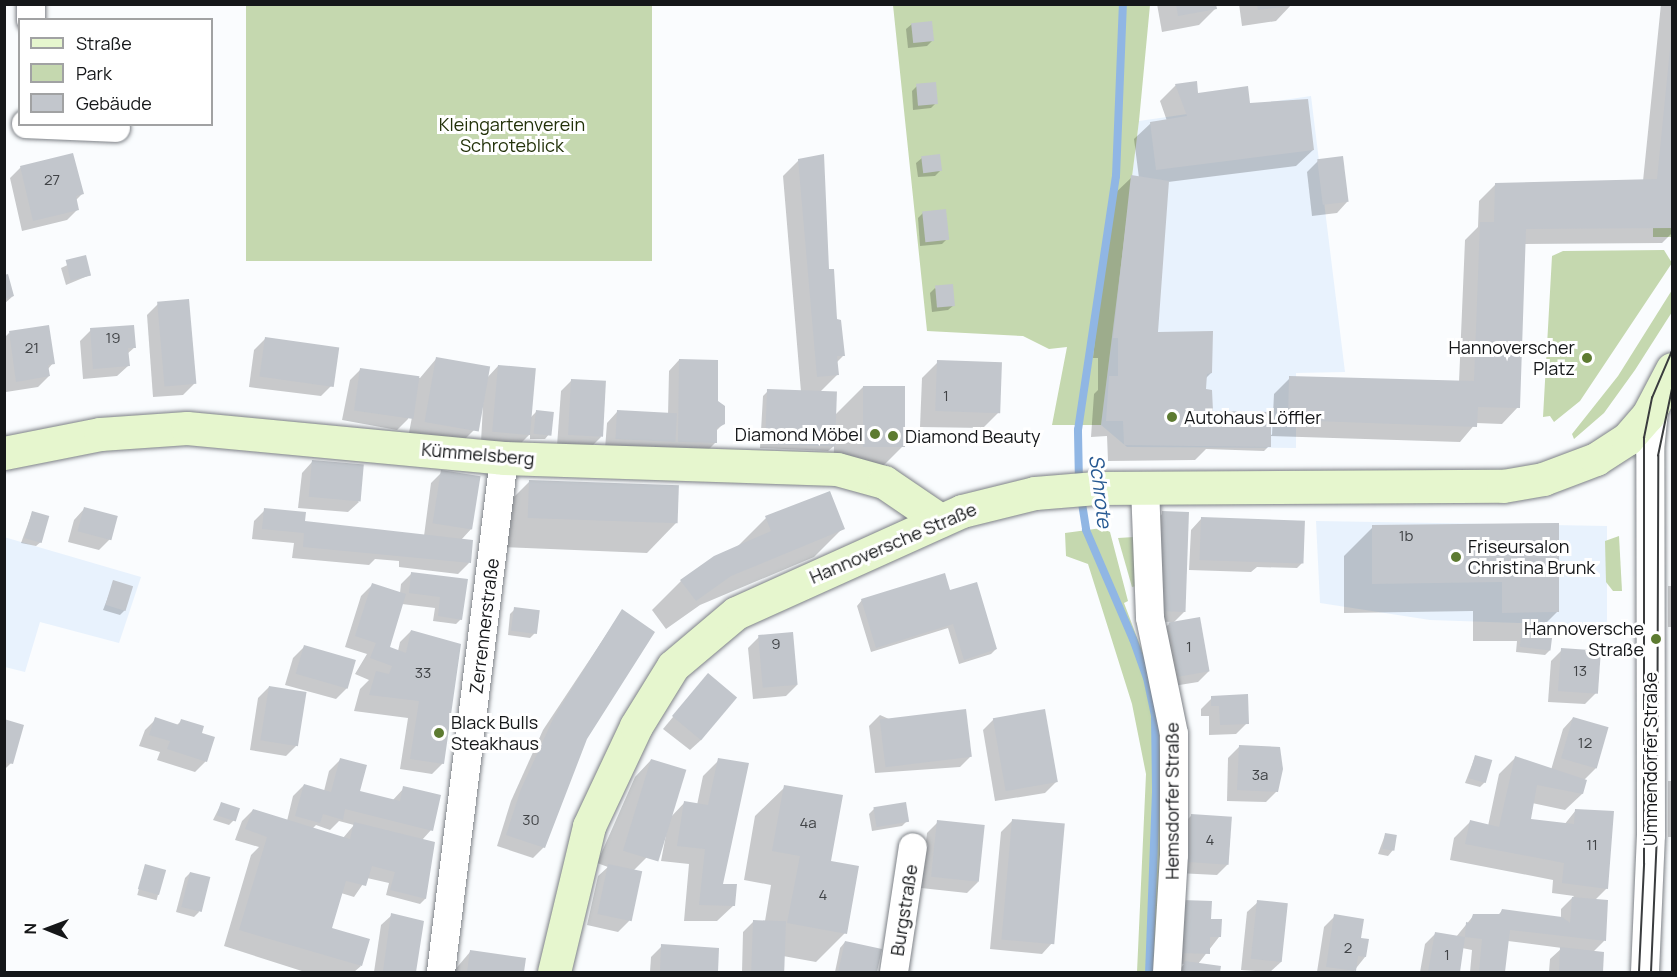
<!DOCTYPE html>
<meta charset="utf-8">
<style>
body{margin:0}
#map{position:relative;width:1677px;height:977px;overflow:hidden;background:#fafcfe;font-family:Manrope,sans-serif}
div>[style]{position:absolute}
.built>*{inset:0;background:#e8f2fd}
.green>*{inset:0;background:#c5d8af;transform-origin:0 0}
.shadow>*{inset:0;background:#0003;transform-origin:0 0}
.stream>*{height:8px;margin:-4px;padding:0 4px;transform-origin:4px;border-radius:4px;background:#90b6e4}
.building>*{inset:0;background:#c2c6cc;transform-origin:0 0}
.roads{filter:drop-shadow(0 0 2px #7e8287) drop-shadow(0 0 2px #7e8287)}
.street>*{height:28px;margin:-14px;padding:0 14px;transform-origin:14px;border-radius:14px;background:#fff}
.secondary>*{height:33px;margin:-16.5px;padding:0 16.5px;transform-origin:16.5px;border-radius:16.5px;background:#e6f6ce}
.tram>*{height:1.5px;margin:-0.75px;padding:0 0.75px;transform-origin:0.75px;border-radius:0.75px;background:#3a3c3e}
.dots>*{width:16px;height:16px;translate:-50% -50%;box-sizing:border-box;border:3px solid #fff;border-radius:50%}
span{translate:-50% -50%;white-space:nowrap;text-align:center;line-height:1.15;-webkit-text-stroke:6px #fff;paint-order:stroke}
.number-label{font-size:15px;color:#404346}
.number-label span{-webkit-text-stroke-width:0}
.park-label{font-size:18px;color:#23320a}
.poi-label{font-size:18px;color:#151719}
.right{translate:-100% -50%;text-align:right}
.left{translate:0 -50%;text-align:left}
.street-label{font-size:18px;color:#151719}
.water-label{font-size:20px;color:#275992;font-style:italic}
.frame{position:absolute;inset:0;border:6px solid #151719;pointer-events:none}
.legend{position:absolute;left:18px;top:18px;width:195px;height:108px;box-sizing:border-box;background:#fff;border:2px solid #a1a2a3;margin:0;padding:8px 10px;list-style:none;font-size:18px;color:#151719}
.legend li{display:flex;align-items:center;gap:12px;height:30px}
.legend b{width:30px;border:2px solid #a1a2a3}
.north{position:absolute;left:18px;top:899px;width:60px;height:60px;-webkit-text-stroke:4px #fff;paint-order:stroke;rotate:271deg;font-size:16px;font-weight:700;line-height:24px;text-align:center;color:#151719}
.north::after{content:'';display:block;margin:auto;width:21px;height:27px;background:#151719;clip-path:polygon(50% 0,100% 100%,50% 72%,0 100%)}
</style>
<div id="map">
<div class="built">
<i style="clip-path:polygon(1311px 96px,1345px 372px,1296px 373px,1296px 448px,1127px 447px,1101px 425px,1139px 121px)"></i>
<i style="clip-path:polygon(1316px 521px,1607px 526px,1607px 626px,1430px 620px,1320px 603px)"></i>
<i style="clip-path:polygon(4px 537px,141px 577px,119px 643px,40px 622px,25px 672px,5px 667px)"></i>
</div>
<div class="green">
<i style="left:246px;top:5px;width:406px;height:256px"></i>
<i style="clip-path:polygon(893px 5px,1150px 5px,1139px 121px,1101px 425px,1052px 425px,1067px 347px,1049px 349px,1023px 336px,927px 331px)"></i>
<i style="left:1653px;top:228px;width:19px;height:9px"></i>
<i style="clip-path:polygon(1664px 250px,1672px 263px,1580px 401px,1554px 422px,1550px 416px,1543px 417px,1552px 256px,1563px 251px)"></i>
<i style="clip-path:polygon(1672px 290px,1672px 312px,1635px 370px,1604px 413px,1574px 439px,1572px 434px,1618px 376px)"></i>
<i style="clip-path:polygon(1102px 528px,1110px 532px,1128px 601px,1124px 603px,1152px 677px,1162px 770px,1157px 972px,1137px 972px,1146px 774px,1132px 704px,1088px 564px,1066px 556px,1065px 533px)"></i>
<i style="clip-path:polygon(1619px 536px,1622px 591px,1613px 591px,1606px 582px,1605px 541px)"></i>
<i style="clip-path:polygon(1134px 537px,1136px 586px,1132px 587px,1118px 538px)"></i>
</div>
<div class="shadow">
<i style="clip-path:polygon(1157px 4px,1215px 4px,1215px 9px,1199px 25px,1162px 32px)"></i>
<i style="clip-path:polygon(1239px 4px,1292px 4px,1276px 21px,1242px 26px)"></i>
<i style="clip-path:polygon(1661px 4px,1672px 4px,1672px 233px,1662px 243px,1524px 244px,1518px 407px,1502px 424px,1476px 423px,1460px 442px,1269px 436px,1269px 446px,1264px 451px,1206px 449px,1195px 460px,1108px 461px,1107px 436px,1091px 437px,1094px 394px,1098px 390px,1098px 358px,1093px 358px,1110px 198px,1132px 177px,1139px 178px,1134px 139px,1151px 123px,1167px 121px,1160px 101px,1176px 85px,1196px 94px,1249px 104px,1313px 150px,1296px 166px,1168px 182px,1156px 333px,1211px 373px,1205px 379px,1204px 390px,1211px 415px,1272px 435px,1274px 394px,1290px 378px,1459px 382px,1465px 240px,1478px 227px,1479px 201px,1495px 185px,1643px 181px)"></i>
<i style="clip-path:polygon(912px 24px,932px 41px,927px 46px,908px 48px,906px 29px)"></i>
<i style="clip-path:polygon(917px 86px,936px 103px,931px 108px,913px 110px,912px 91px)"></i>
<i style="clip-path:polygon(922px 158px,940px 171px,935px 176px,918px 177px,916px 163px)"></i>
<i style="clip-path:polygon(799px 160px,828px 270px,843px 356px,836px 363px,837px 375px,819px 393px,835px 415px,863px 387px,902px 447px,873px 476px,833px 476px,834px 446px,828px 451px,760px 448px,763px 396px,768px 391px,801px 392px,783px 176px)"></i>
<i style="clip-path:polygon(1318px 161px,1347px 202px,1337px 213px,1312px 216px,1307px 172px)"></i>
<i style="clip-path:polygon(21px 167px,82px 194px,75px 201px,78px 209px,67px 220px,22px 231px,10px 178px)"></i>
<i style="clip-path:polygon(923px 213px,947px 239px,942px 244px,920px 246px,918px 218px)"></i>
<i style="clip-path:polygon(85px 257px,90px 275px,66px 285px,61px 268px)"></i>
<i style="clip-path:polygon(4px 277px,13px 296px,4px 304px)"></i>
<i style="clip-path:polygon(935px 288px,954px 305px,948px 310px,932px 312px,930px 293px)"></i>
<i style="clip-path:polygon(158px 304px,194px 384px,183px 395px,153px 397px,147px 315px)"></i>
<i style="clip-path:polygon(91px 330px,135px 347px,127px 354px,128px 366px,117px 376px,83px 379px,80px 341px)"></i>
<i style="clip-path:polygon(9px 333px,53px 363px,48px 369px,49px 376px,38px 387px,6px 392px,4px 338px)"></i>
<i style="clip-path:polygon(265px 339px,332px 385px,321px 396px,249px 387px,254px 350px)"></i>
<i style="clip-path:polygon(436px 359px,486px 379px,498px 366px,530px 418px,536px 412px,550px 433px,545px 439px,530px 439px,530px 434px,518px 446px,481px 442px,484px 386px,476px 428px,460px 444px,408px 438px,416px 396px,408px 419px,397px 430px,342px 420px,350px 380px,361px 369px,420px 378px)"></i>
<i style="clip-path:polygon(679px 360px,716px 402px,724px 423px,716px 431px,716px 442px,705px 453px,605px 449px,607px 423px,617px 412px,668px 415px,669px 371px)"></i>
<i style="clip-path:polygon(938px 362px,999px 412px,983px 428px,920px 427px,922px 378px)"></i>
<i style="clip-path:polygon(572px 380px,601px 437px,590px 448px,557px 446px,561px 391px)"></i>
<i style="clip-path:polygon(312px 462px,359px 502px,348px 512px,298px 508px,302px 473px)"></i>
<i style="clip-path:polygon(442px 472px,472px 528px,461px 540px,469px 563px,458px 574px,399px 567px,399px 561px,375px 559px,369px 565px,292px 558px,294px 543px,252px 539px,254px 521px,265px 510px,303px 522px,424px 536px,431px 483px)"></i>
<i style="clip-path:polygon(529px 482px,676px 523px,647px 553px,499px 547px,500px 511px)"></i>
<i style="clip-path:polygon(84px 509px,110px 539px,99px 550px,68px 542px,74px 520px)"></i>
<i style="clip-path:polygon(32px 513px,42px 541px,36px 546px,21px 543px)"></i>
<i style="clip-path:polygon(1163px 513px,1185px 611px,1173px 623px,1209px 671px,1198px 682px,1167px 687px,1158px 635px,1171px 622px,1150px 621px,1152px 524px)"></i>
<i style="clip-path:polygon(766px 518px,843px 528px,814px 557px,700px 605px,666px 629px,652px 610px,681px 581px,737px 547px)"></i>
<i style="clip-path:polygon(1201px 519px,1302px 563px,1297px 568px,1257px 567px,1251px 572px,1189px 570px,1191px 530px)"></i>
<i style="clip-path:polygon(1557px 524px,1558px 611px,1545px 624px,1550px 650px,1545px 655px,1516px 652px,1517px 641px,1473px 641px,1473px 611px,1344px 613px,1344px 556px,1373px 527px)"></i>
<i style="clip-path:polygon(412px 573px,466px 580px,461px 619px,456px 624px,433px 621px,435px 608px,402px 604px,388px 648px,398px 651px,400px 642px,411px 631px,443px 763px,432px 774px,400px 769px,408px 718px,354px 711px,360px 689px,369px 680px,355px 674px,367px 654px,345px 647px,361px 596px,372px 585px,400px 593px,401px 584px)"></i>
<i style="clip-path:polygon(114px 582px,125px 610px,120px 615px,103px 610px)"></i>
<i style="left:1672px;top:586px;width:41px;height:4px;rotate:90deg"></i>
<i style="clip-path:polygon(949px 592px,996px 649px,991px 654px,959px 664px,948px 628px,871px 652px,857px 606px,862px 600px)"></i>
<i style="clip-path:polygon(515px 609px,535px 633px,530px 638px,508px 635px,510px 614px)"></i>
<i style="clip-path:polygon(622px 611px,586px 738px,544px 847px,533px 858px,497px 846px,511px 801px,543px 730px)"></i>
<i style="clip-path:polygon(759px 637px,797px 685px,786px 696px,753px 699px,748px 648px)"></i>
<i style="clip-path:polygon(304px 647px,347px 688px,336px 699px,285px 685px,293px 658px)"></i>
<i style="clip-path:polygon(1562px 650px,1596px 693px,1585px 704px,1548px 702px,1551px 661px)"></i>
<i style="clip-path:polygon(708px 675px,701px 740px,690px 750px,663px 729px)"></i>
<i style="clip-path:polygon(269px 687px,297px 745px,286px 756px,250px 750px,258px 698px)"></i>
<i style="clip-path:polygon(1212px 698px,1247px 723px,1236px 734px,1209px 735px,1209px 716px,1201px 716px,1201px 709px)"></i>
<i style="clip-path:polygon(880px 715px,971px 756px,960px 767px,875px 773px,869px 726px)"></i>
<i style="clip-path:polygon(1573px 718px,1607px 728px,1596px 768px,1584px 780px,1582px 794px,1565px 810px,1532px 803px,1529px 820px,1564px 825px,1576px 810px,1607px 888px,1595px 900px,1606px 901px,1604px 941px,1593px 952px,1603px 953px,1602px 972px,1549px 972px,1550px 959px,1562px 948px,1508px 941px,1504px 972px,1470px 972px,1472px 950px,1462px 948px,1458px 972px,1420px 972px,1425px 944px,1436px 933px,1456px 937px,1474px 915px,1498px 915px,1502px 911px,1561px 919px,1561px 909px,1574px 896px,1552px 893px,1553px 880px,1450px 860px,1454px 838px,1470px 822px,1488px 826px,1499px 774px,1515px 758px,1551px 770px,1563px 729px)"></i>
<i style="clip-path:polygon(156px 719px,176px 726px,182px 720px,206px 761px,195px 772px,157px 760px,160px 752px,139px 746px,145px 730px)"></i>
<i style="clip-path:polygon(994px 719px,1056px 782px,1045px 793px,995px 801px,983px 730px)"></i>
<i style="clip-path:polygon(4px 721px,11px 763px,4px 770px)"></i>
<i style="clip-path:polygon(1239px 747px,1277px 791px,1266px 802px,1227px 801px,1228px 758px)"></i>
<i style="clip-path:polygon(1475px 757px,1485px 782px,1480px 787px,1465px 783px)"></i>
<i style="clip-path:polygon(evenodd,340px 760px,359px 792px,392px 801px,404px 788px,431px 830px,422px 840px,425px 899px,420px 904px,386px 895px,389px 883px,367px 878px,354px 897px,341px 893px,330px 929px,361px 966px,354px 972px,305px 972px,224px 946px,251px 855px,259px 847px,235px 840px,242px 821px,253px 810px,287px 821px,293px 796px,304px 785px,324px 791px,329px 771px,340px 760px,339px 821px,354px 825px,343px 838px,312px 829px,316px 825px,330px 830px,339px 821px)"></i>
<i style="clip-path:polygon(651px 760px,647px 857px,633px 871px,629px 921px,618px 932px,587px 925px,598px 876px,608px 867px,597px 863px,635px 777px)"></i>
<i style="clip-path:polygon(719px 760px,722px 885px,734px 905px,717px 921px,684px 921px,689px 864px,661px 861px,669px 819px,685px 802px,697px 805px,703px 776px)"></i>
<i style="left:1672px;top:781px;width:56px;height:4px;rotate:90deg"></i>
<i style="clip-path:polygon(785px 787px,829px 863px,845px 933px,816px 962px,783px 956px,782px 972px,742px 972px,743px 932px,754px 921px,765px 921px,771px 885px,744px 880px,755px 816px)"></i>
<i style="clip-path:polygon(221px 804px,235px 819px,229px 825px,213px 820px)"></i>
<i style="clip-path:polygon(874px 809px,907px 821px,902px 826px,872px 831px,869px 814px)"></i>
<i style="clip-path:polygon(1191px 816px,1228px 864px,1217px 875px,1177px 873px,1180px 827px)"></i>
<i style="clip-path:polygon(1012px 821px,1052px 943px,1042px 954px,990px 949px,1001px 832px)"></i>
<i style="clip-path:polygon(938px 822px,978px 882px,967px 893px,921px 888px,927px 833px)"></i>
<i style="clip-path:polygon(1385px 835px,1393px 850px,1388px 856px,1378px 854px)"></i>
<i style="left:145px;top:866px;width:20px;height:30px;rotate:15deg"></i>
<i style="clip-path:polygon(190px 873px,199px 912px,194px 917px,176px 912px,185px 878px)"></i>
<i style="clip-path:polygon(1258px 902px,1281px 962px,1270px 972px,1241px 970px,1247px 912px)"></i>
<i style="clip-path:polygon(392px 915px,422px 923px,414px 972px,374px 972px,381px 925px)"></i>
<i style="clip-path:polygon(1335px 916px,1360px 939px,1365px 957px,1353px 972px,1317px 972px,1324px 927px)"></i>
<i style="clip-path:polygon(1210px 920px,1219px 937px,1198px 964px,1219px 967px,1219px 972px,1176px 972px,1185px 964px,1170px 963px)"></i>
<i style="clip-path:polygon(845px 942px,881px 950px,876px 972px,835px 972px,840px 948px)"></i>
<i style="clip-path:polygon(662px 946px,718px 949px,716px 972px,650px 972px,651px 957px)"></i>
<i style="clip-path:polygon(470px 952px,524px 959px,523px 972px,453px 972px)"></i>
</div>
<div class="stream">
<i style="left:1079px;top:484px;width:54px;rotate:-91.1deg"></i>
<i style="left:1078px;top:430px;width:257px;rotate:-81.5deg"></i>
<i style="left:1116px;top:176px;width:172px;rotate:-87.7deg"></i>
<i style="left:1081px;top:497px;width:33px;rotate:81deg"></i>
<i style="left:1086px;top:530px;width:119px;rotate:66.7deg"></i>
<i style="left:1133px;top:639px;width:41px;rotate:70.3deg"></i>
<i style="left:1147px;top:678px;width:39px;rotate:78deg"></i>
<i style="left:1155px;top:716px;width:76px;rotate:89.2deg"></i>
<i style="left:1156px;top:792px;width:180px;rotate:92.2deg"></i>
</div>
<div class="building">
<i style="clip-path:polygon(1176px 4px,1216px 4px,1217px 9px,1178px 16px)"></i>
<i style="clip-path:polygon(1257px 4px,1290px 4px,1290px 6px,1258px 10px)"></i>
<i style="left:932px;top:21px;width:20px;height:21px;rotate:84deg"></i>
<i style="clip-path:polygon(1671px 39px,1672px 228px,1526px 229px,1520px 408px,1478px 407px,1477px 427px,1288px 420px,1289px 376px,1474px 381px,1480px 222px,1494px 222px,1495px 183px,1657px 179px)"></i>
<i style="clip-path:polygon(1197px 81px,1198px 93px,1248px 86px,1250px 103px,1308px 99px,1314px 150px,1156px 170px,1150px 122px,1187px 116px,1175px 84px)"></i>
<i style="left:936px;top:82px;width:22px;height:20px;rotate:85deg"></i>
<i style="clip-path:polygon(73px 153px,84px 194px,76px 196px,79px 210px,33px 221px,20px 166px)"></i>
<i style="clip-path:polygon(824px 154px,829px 269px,834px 269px,837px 319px,841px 320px,845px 356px,837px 356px,839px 375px,817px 377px,798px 159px)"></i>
<i style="left:940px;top:154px;width:17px;height:19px;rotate:83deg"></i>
<i style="left:1343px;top:156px;width:46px;height:26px;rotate:83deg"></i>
<i style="clip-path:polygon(1131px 175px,1169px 181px,1158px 332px,1213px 331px,1212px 373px,1207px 374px,1206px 389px,1212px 390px,1213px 411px,1271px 412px,1271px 447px,1124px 445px,1123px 421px,1106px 421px,1109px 376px,1118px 376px,1118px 338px,1113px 338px)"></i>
<i style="left:946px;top:209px;width:31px;height:24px;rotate:84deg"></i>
<i style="left:86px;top:255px;width:21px;height:21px;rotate:76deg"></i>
<i style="clip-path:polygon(8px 274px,14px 296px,4px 299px,4px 275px)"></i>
<i style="left:953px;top:284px;width:22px;height:18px;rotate:85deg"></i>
<i style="left:189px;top:299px;width:85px;height:32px;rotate:85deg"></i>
<i style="clip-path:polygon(49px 325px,55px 364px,48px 365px,50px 376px,16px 382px,9px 331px)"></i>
<i style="clip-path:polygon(134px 325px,136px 348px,128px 348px,130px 366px,93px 369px,90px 328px)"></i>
<i style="left:265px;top:337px;width:75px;height:40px;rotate:8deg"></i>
<i style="left:436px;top:357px;width:55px;height:66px;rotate:10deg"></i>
<i style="clip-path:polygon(679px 359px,718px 360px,718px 401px,725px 406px,725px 424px,717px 428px,717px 443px,678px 442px)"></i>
<i style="left:937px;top:360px;width:65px;height:51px;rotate:2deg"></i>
<i style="left:498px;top:365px;width:38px;height:67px;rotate:5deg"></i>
<i style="left:360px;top:368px;width:60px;height:43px;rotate:8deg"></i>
<i style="left:571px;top:379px;width:35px;height:56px;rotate:3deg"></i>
<i style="left:863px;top:386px;width:42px;height:61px"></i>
<i style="left:767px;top:389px;width:70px;height:55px;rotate:2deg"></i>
<i style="left:536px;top:410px;width:18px;height:24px;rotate:6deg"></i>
<i style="left:617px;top:410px;width:60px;height:29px;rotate:3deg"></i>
<i style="left:312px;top:460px;width:52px;height:37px;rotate:5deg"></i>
<i style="left:441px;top:470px;width:40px;height:54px;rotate:9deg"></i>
<i style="left:529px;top:480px;width:150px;height:38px;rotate:2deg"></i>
<i style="clip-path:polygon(830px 491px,845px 529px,731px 576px,696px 601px,680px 580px,714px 556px,771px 531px,765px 516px)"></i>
<i style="left:84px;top:507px;width:35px;height:25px;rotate:15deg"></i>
<i style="clip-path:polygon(264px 508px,306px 512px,305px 521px,473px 540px,471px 563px,303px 547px,304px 533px,262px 529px)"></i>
<i style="left:32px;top:511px;width:18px;height:28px;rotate:16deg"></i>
<i style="left:1162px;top:511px;width:27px;height:100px;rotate:2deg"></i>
<i style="left:1201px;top:517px;width:104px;height:43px;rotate:2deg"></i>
<i style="clip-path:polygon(1559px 523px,1559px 612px,1502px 613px,1502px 582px,1372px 584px,1372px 525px)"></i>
<i style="clip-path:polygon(411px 572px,468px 579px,462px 620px,438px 616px,440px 597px,409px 593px)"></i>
<i style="clip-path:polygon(945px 573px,950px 590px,977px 582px,997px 649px,964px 660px,953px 624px,876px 648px,861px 599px)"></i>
<i style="left:113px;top:580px;width:21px;height:26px;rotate:17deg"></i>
<i style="clip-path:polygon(372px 583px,406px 594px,390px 647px,406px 653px,411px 630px,461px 644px,444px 764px,410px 759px,419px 701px,369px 695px,376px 671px,389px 674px,392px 666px,370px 658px,376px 643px,355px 636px)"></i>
<i style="left:514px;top:607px;width:26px;height:24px;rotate:7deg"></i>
<i style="clip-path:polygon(622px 609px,655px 632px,587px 739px,545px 848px,506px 835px,521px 789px,554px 717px)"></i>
<i style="left:1200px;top:617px;width:55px;height:32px;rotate:80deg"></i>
<i style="left:1523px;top:620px;width:31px;height:27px;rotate:7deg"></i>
<i style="left:793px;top:632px;width:53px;height:35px;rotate:85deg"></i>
<i style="left:304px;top:645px;width:54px;height:30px;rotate:16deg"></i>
<i style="left:1561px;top:648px;width:40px;height:43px;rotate:4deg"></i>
<i style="left:708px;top:673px;width:38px;height:56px;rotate:40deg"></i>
<i style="left:269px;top:686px;width:38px;height:55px;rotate:9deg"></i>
<i style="clip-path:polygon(1248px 694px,1249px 724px,1220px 725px,1219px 706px,1211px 706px,1211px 696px)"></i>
<i style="left:966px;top:709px;width:48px;height:87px;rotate:83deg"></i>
<i style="left:1045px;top:709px;width:74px;height:53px;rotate:80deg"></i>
<i style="clip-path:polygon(155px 717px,179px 725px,181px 719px,204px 726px,202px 733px,215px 737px,207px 762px,167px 749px,170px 741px,149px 735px)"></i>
<i style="left:1573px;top:717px;width:37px;height:43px;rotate:16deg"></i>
<i style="clip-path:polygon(4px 719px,24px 725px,13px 764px,4px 762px)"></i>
<i style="clip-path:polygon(1239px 745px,1280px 747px,1283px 769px,1278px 792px,1237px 790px)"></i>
<i style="left:1475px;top:755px;width:18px;height:24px;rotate:16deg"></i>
<i style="clip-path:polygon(1515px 756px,1587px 780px,1583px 794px,1537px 785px,1531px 819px,1574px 824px,1575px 809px,1614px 811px,1608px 889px,1562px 883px,1564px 863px,1465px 844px,1470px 820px,1499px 827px)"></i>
<i style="clip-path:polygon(340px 758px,367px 765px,360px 791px,400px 801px,403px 786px,441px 795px,433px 831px,345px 809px,343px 820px,323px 814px,320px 823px,295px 816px,304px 784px,331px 792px)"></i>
<i style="clip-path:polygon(718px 758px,749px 763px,723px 884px,737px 884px,735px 906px,699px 905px,705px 849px,677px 846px,684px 801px,708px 805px)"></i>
<i style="left:651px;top:759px;width:37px;height:96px;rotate:17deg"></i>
<i style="clip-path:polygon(784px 785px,843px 795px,831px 861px,859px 866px,847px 934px,787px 923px,800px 856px,772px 851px)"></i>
<i style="left:221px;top:802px;width:20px;height:14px;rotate:18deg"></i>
<i style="left:906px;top:802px;width:20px;height:33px;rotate:81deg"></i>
<i style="clip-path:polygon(253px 809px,350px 839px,354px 822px,435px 842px,426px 899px,390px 890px,395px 872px,372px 866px,366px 886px,346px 881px,332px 928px,370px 939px,362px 966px,239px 930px,267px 837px,245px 829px)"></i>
<i style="left:1191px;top:814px;width:41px;height:48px;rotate:4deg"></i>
<i style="left:1012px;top:819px;width:53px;height:121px;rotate:5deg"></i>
<i style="left:937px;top:820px;width:48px;height:57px;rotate:6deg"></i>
<i style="left:1385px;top:833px;width:12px;height:16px;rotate:9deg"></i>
<i style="left:145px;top:864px;width:22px;height:26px;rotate:16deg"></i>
<i style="left:608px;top:864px;width:35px;height:51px;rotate:12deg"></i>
<i style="left:190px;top:872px;width:21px;height:36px;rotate:14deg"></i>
<i style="clip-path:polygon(1572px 897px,1608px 900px,1606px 941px,1510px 930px,1505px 972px,1479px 972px,1482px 939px,1465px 937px,1460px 972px,1428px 972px,1435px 932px,1465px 937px,1466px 922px,1470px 923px,1473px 914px,1500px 914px,1502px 909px,1562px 917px,1570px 923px)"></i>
<i style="clip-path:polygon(1182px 900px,1212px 901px,1211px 919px,1222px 919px,1221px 937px,1210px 937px,1210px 954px,1180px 953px)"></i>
<i style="left:1257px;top:900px;width:31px;height:59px;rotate:6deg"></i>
<i style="clip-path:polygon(391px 913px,424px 921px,416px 972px,383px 971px)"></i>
<i style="clip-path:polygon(1334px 914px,1364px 919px,1361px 938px,1369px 939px,1366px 957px,1358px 956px,1356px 971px,1326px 967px)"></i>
<i style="left:753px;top:920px;width:33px;height:52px;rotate:2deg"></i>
<i style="clip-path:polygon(845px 941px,882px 949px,877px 972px,838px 972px)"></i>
<i style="clip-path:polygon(661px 944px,719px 948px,718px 972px,660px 972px)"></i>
<i style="clip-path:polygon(1560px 947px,1604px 952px,1603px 972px,1559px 972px)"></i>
<i style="clip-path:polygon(470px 950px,526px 958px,524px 972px,467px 972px)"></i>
<i style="clip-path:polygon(1185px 961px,1221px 966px,1220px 972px,1180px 972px)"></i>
</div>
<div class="roads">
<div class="street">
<i style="left:31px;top:4px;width:16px;rotate:90deg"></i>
<i style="left:26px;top:124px;width:90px;rotate:2.5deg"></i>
<i style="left:1145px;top:487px;width:131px;rotate:87.8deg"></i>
<i style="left:1150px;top:618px;width:118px;rotate:78.3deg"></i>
<i style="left:1174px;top:734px;width:121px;rotate:90deg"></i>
<i style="left:1174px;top:855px;width:117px;rotate:93.4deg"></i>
<i style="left:441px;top:972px;width:518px;rotate:-83.01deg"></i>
<i style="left:894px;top:972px;width:126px;rotate:-81.4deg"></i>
<i style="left:1645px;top:972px;width:137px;rotate:-87.5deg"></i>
<i style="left:1651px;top:835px;width:385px;rotate:-90.1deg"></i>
<i style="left:1650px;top:450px;width:49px;rotate:-84.2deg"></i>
</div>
<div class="secondary">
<i style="left:4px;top:453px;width:98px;rotate:-11.2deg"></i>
<i style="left:100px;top:434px;width:87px;rotate:-3.9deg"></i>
<i style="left:187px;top:428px;width:318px;rotate:5.4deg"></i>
<i style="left:504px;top:458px;width:333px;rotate:1.9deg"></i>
<i style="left:837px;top:469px;width:49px;rotate:15.5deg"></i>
<i style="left:884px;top:482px;width:68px;rotate:34.2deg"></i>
<i style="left:554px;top:972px;width:150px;rotate:-76.5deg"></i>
<i style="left:589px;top:826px;width:110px;rotate:-64.8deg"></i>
<i style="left:636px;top:726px;width:70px;rotate:-58.3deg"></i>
<i style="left:673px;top:666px;width:82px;rotate:-40.1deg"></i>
<i style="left:736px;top:613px;width:248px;rotate:-24.3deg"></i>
<i style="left:962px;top:511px;width:75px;rotate:-13.9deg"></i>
<i style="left:1035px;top:493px;width:61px;rotate:-4.7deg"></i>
<i style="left:1096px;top:488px;width:407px;rotate:-0.3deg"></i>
<i style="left:1503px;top:486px;width:41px;rotate:-9.9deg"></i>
<i style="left:1543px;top:479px;width:57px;rotate:-20.7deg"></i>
<i style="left:1596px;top:459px;width:37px;rotate:-33deg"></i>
<i style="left:1627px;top:439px;width:32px;rotate:-49deg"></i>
<i style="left:1648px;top:415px;width:52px;rotate:-62.4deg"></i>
</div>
</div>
<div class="tram">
<i style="left:1639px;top:972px;width:108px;rotate:-87.3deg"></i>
<i style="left:1644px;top:864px;width:426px;rotate:-90deg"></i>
<i style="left:1644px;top:438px;width:41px;rotate:-78.7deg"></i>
<i style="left:1652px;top:398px;width:51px;rotate:-66.9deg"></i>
<i style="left:1651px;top:972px;width:137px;rotate:-87.5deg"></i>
<i style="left:1657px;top:835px;width:379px;rotate:-89.8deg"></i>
<i style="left:1658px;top:456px;width:68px;rotate:-78.2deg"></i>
</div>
<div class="dots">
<i style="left:1587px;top:358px;background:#5d7b31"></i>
<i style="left:1172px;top:417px;background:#5d7b31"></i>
<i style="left:875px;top:434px;background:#5d7b31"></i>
<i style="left:893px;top:436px;background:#5d7b31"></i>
<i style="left:1456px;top:557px;background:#5d7b31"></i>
<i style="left:1656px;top:639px;background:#5d7b31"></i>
<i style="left:439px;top:733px;background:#5d7b31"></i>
</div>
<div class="number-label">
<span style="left:52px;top:180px">27</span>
<span style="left:113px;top:338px">19</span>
<span style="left:32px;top:348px">21</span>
<span style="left:946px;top:396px">1</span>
<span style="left:1406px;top:536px">1b</span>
<span style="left:776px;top:644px">9</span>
<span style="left:1189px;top:647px">1</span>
<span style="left:1580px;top:671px">13</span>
<span style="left:423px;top:673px">33</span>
<span style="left:1585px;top:743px">12</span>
<span style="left:1260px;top:775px">3a</span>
<span style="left:531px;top:820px">30</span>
<span style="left:808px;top:823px">4a</span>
<span style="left:1210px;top:840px">4</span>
<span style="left:1592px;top:845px">11</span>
<span style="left:823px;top:895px">4</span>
<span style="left:1348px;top:948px">2</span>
<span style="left:1447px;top:955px">1</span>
</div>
<div class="park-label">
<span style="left:512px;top:135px">Kleingartenverein<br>Schroteblick</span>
</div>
<div class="poi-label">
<span class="right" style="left:1575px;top:358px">Hannoverscher<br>Platz</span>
<span class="left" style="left:1184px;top:417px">Autohaus Löffler</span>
<span class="right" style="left:863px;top:434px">Diamond Möbel</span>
<span class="left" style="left:905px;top:436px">Diamond Beauty</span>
<span class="left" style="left:1468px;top:557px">Friseursalon<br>Christina Brunk</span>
<span class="right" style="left:1644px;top:639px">Hannoversche<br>Straße</span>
<span class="left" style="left:451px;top:733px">Black Bulls<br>Steakhaus</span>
</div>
<div class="street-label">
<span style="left:478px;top:454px;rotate:5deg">Kümmelsberg</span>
<span style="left:893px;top:543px;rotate:-23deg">Hannoversche Straße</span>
<span style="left:484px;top:626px;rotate:-83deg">Zerrennerstraße</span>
<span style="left:1650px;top:759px;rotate:-90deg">Ummendorfer Straße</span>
<span style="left:1172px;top:801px;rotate:-90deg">Hemsdorfer Straße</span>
<span style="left:904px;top:910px;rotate:-81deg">Burgstraße</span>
</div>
<div class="water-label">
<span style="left:1101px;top:491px;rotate:83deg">Schrote</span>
</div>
<div class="frame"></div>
<ul class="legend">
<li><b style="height:8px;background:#e6f6ce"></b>Straße</li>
<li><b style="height:16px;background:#c5d8af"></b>Park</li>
<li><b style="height:16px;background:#c2c6cc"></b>Gebäude</li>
</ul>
<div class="north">N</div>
</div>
